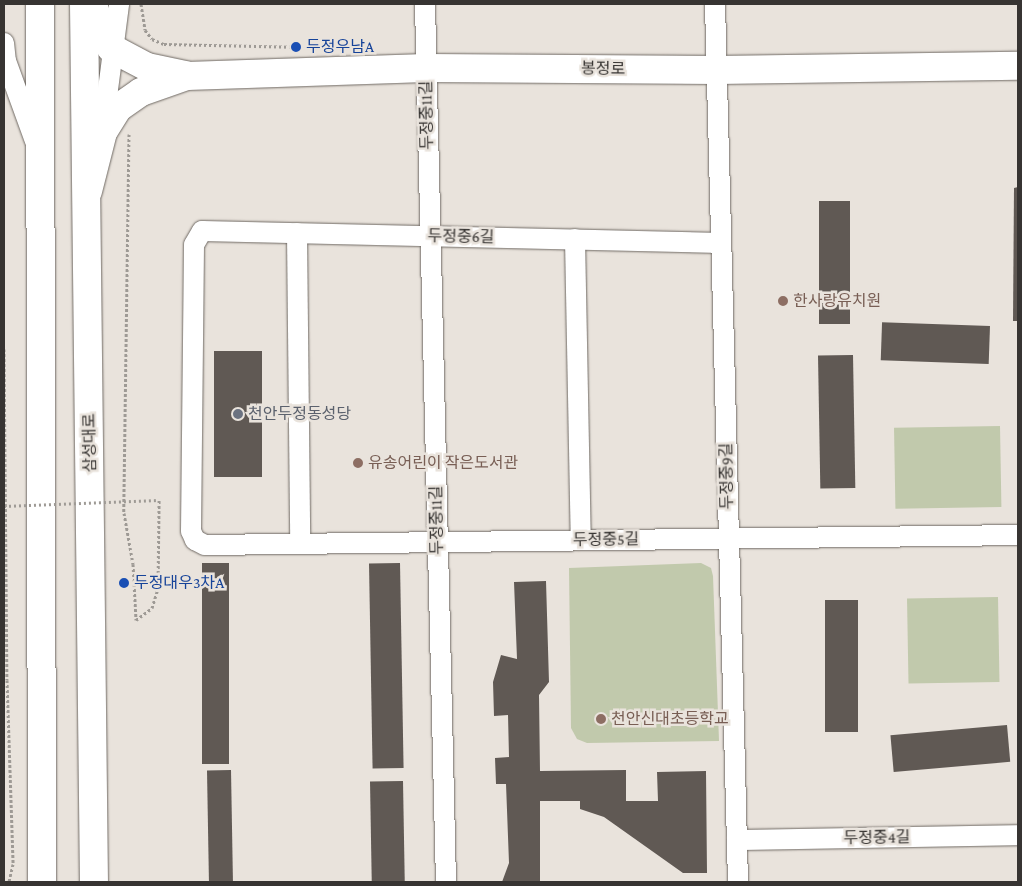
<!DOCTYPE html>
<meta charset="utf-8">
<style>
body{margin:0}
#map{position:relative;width:1022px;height:886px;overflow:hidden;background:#e9e3dc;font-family:"Crimson Pro","Noto Sans KR",serif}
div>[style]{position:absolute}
.green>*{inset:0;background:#c1c9ac;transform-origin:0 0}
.building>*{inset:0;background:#605954;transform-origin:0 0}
.path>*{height:3px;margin-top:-1.5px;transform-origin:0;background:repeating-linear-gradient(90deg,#9e9a95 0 2.5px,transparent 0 5px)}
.roads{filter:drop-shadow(0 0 1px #706a64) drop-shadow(0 0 1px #706a64)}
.street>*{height:20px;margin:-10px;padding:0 10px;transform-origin:10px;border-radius:10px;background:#fff}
.secondary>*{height:28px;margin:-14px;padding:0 14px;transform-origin:14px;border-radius:14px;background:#fff}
.path-bridge>*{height:3px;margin-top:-1.5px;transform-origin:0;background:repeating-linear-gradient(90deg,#9e9a95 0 2.5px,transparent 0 5px)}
.dots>*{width:14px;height:14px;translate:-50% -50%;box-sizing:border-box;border:2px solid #e9e3dc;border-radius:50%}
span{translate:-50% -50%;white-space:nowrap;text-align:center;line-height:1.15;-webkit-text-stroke:5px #e9e3dc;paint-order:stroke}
.transit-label{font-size:16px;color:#164399}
.left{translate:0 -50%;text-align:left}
.street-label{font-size:16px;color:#373432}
.education-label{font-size:16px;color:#785e54}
.worship-label{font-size:16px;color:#5b616d}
.frame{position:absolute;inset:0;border:5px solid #373432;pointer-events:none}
</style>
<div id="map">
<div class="green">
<i style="left:1000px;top:426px;width:81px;height:106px;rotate:89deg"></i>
<i style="clip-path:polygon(701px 563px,711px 568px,713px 576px,719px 741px,587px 743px,577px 739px,571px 728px,569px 568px)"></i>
<i style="left:998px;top:597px;width:85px;height:91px;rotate:89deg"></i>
</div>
<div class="building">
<i style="clip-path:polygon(1018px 187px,1018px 321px,1013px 321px,1014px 188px)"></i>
<i style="left:819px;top:201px;width:31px;height:123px"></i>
<i style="left:990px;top:326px;width:38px;height:108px;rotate:92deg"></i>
<i style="left:262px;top:351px;width:126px;height:48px;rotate:90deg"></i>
<i style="left:853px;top:355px;width:133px;height:35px;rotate:89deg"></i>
<i style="left:202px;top:563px;width:27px;height:201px"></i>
<i style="left:400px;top:563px;width:205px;height:31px;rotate:89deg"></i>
<i style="clip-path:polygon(546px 581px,549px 682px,539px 695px,540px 771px,626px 770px,626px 801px,658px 801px,657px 772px,706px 771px,707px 873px,683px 873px,604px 817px,580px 809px,580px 801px,540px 801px,540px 882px,502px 882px,509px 863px,506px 784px,496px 784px,495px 758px,509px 757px,508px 715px,494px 716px,493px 682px,501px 655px,517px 659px,514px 582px)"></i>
<i style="left:825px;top:600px;width:33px;height:132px"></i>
<i style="left:1007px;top:725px;width:37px;height:117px;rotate:85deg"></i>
<i style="left:231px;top:770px;width:112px;height:24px;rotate:89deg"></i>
<i style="left:403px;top:781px;width:101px;height:33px;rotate:89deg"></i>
</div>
<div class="path">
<i style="left:141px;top:4px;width:26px;rotate:81deg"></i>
<i style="left:145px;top:30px;width:11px;rotate:52deg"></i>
<i style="left:152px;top:39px;width:13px;rotate:23deg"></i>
<i style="left:164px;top:44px;width:140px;rotate:1.2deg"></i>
<i style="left:129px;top:134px;width:379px;rotate:90.8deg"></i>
<i style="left:124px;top:513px;width:52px;rotate:80deg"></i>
<i style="left:133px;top:564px;width:56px;rotate:86.9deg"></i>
<i style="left:4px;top:349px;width:331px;rotate:89.5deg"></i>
<i style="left:7px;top:680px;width:184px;rotate:88.1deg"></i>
<i style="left:13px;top:864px;width:18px;rotate:103deg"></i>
<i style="left:136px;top:620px;width:20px;rotate:-37deg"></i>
<i style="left:152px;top:608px;width:21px;rotate:-73deg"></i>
<i style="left:158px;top:588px;width:88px;rotate:-89.3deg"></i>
</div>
<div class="roads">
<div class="street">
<i style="left:425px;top:4px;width:878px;rotate:88.63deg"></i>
<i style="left:715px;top:4px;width:878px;rotate:88.5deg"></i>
<i style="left:4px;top:43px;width:18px;rotate:84deg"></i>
<i style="left:6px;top:61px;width:85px;rotate:70.1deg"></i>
<i style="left:103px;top:128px;width:125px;rotate:-82.6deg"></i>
<i style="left:297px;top:233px;width:311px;rotate:89.4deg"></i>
<i style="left:575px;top:239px;width:301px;rotate:88.9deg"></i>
<i style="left:721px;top:243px;width:519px;rotate:-178.68deg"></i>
<i style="left:202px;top:231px;width:16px;rotate:120deg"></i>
<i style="left:194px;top:245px;width:286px;rotate:90.6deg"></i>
<i style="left:191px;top:531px;width:10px;rotate:66deg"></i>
<i style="left:195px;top:540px;width:11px;rotate:27deg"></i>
<i style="left:205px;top:545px;width:813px;rotate:-0.7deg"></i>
<i style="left:737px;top:840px;width:281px;rotate:-1deg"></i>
</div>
<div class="secondary">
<i style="left:40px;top:4px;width:878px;rotate:89.87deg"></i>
<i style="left:84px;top:4px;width:878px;rotate:89.35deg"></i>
<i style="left:93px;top:4px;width:30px;rotate:73deg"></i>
<i style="left:102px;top:33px;width:17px;rotate:59deg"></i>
<i style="left:111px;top:48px;width:41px;rotate:27.8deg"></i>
<i style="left:147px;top:67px;width:40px;rotate:12deg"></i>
<i style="left:88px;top:191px;width:61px;rotate:-75.7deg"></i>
<i style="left:103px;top:132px;width:28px;rotate:-58deg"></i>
<i style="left:118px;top:108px;width:28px;rotate:-35deg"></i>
<i style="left:141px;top:92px;width:49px;rotate:-19.2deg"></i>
<i style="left:187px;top:76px;width:239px;rotate:-1.9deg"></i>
<i style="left:426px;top:68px;width:291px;rotate:0.4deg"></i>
<i style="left:717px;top:70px;width:301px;rotate:-0.8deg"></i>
</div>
</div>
<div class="path-bridge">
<i style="left:4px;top:506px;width:155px;rotate:-2.2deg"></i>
</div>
<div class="dots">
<i style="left:296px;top:47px;background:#1a4fb4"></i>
<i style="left:783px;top:301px;background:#8d6e63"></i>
<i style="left:238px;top:414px;background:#6b7280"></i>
<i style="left:358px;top:463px;background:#8d6e63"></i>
<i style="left:124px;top:583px;background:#1a4fb4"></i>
<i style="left:601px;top:719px;background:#8d6e63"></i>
</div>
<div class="transit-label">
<span class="left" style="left:306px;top:47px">두정우남A</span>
<span class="left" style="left:134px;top:583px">두정대우3차A</span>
</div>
<div class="street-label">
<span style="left:603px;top:69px;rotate:1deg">봉정로</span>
<span style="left:427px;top:115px;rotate:-91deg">두정중11길</span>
<span style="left:461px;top:237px;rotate:1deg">두정중6길</span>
<span style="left:90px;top:443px;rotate:-91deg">삼성대로</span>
<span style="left:727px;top:476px;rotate:-91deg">두정중9길</span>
<span style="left:437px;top:520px;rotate:-91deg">두정중11길</span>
<span style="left:606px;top:540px;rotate:-1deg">두정중5길</span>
<span style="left:877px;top:838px;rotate:-1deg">두정중4길</span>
</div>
<div class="education-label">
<span class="left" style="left:793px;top:301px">한사랑유치원</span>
<span class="left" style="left:368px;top:463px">유송어린이 작은도서관</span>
<span class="left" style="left:611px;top:719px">천안신대초등학교</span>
</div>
<div class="worship-label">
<span class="left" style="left:248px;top:414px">천안두정동성당</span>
</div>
<div class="frame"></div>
</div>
